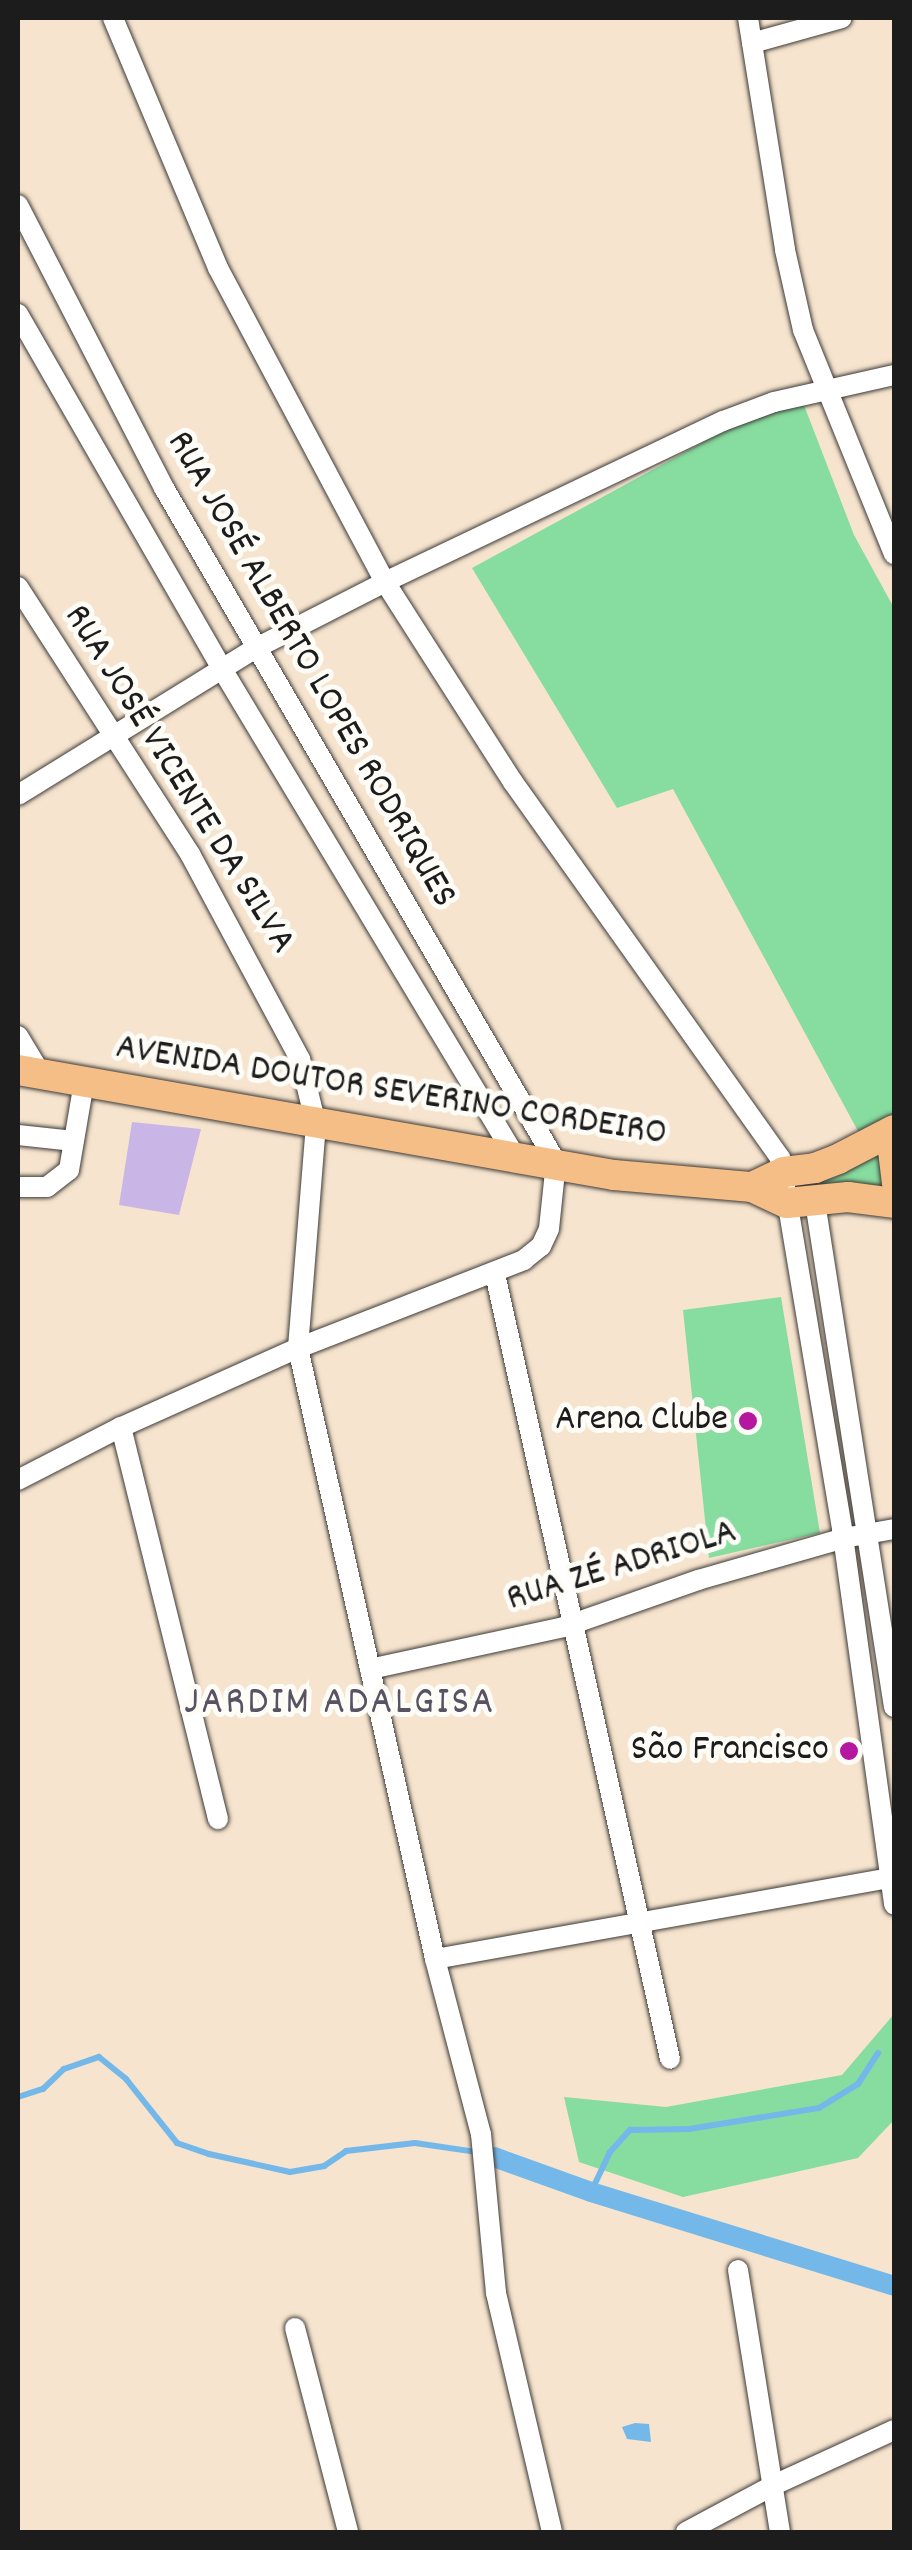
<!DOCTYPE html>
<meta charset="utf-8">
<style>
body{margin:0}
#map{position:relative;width:912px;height:2550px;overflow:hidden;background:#f6e4ce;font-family:Dekko,sans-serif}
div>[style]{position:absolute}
.green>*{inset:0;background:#87dc9f}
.water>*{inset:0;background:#74b8ea}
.stream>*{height:6px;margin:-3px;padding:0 3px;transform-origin:3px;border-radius:3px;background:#74b8ea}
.canal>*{height:20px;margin:-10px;padding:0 10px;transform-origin:10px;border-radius:10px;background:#74b8ea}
.building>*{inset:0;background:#c9b6e7}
.roads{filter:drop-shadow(0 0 2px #3d3a37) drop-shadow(0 0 2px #3d3a37)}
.minor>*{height:20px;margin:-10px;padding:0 10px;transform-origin:10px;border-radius:10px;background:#fff}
.major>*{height:25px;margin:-12.5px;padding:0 12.5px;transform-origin:12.5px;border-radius:12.5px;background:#f6be87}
.highway>*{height:30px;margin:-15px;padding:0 15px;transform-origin:15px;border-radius:15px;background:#f6be87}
.dots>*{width:28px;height:28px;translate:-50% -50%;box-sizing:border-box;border:5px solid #fdfcf7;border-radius:50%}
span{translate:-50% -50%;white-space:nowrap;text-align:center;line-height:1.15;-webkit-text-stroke:10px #fdfcf7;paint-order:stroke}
.street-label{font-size:38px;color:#1c1c1c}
.poi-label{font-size:38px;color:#1c1c1c}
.right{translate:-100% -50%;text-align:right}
.neighbourhood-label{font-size:40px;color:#595263;letter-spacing:2.5px}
.frame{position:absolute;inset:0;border:20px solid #1c1c1c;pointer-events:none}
</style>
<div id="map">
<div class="green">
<i style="clip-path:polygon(802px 400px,854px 535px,894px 608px,894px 1115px,859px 1133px,673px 789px,617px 808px,472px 568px,768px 407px)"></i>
<i style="clip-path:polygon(879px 1154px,887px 1188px,810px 1187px)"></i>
<i style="clip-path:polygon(781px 1297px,820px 1533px,709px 1558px,683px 1310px)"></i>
<i style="clip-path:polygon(894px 2014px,894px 2120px,858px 2158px,683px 2197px,579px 2162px,564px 2097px,666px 2107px,842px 2075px)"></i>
</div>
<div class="water">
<i style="clip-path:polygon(635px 2423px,649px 2424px,651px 2442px,627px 2439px,622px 2427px)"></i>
</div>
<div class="stream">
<i style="left:18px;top:2097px;width:26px;rotate:-18deg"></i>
<i style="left:43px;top:2089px;width:29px;rotate:-44deg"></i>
<i style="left:64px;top:2069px;width:37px;rotate:-19deg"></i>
<i style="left:99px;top:2057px;width:35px;rotate:39deg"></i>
<i style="left:126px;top:2079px;width:82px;rotate:51.4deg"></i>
<i style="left:177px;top:2143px;width:34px;rotate:19deg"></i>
<i style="left:209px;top:2154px;width:83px;rotate:12.5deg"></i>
<i style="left:290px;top:2172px;width:35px;rotate:-10deg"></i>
<i style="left:324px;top:2166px;width:27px;rotate:-34deg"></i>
<i style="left:346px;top:2151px;width:69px;rotate:-6.6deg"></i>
<i style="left:415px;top:2143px;width:63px;rotate:8.3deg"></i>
<i style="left:591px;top:2192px;width:44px;rotate:-64.6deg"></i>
<i style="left:610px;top:2152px;width:30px;rotate:-48deg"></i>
<i style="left:630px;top:2130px;width:59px;rotate:-1deg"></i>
<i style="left:689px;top:2129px;width:132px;rotate:-9.2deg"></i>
<i style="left:819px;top:2108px;width:46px;rotate:-31.6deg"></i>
<i style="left:858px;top:2084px;width:37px;rotate:-57deg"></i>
</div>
<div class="canal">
<i style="left:494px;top:2157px;width:103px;rotate:19.8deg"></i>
<i style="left:591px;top:2192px;width:317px;rotate:17.2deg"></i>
</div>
<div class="building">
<i style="clip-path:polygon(132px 1122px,201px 1129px,179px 1215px,119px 1205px)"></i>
</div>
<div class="roads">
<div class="minor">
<i style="left:113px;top:18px;width:271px;rotate:67.2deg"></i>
<i style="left:218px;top:268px;width:356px;rotate:62deg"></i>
<i style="left:385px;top:582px;width:237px;rotate:57.4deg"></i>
<i style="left:513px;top:782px;width:461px;rotate:54.6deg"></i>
<i style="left:780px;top:1158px;width:376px;rotate:80.5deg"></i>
<i style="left:842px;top:1529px;width:379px;rotate:82.1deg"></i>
<i style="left:748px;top:18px;width:235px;rotate:80.9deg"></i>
<i style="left:785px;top:250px;width:82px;rotate:77.3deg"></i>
<i style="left:803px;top:330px;width:242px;rotate:67.9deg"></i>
<i style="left:752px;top:43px;width:93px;rotate:-15.5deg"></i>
<i style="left:18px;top:205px;width:318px;rotate:62.7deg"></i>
<i style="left:164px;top:488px;width:780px;rotate:59.82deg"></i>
<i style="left:556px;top:1162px;width:67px;rotate:96deg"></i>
<i style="left:549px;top:1229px;width:19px;rotate:115deg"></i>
<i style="left:541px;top:1246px;width:22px;rotate:141deg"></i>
<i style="left:524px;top:1260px;width:243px;rotate:158.7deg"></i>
<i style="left:298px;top:1348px;width:194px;rotate:155.9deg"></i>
<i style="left:121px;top:1427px;width:116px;rotate:152.8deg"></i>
<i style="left:18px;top:314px;width:409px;rotate:60.1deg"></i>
<i style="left:222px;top:669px;width:565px;rotate:58.98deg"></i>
<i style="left:18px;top:587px;width:318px;rotate:57.2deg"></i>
<i style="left:190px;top:854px;width:233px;rotate:61.8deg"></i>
<i style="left:300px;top:1059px;width:67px;rotate:76.2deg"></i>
<i style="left:316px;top:1124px;width:225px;rotate:94.6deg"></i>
<i style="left:298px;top:1348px;width:626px;rotate:77.36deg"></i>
<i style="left:435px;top:1959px;width:181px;rotate:75.3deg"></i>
<i style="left:481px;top:2134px;width:160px;rotate:84.6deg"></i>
<i style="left:496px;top:2293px;width:245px;rotate:76.8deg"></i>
<i style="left:18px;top:795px;width:282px;rotate:-31.7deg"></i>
<i style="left:258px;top:647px;width:143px;rotate:-27.1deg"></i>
<i style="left:385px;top:582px;width:374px;rotate:-25.5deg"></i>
<i style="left:723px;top:421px;width:54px;rotate:-20.4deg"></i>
<i style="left:774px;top:402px;width:123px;rotate:-12.7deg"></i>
<i style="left:18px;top:1036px;width:44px;rotate:58.8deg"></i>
<i style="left:18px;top:1135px;width:56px;rotate:6.1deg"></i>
<i style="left:18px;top:1187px;width:29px"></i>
<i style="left:47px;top:1187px;width:28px;rotate:-38deg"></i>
<i style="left:69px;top:1170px;width:89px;rotate:-80.3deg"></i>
<i style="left:815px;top:1202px;width:511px;rotate:81.11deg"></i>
<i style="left:495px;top:1274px;width:804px;rotate:77.43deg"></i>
<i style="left:121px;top:1427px;width:404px;rotate:76.1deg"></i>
<i style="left:370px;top:1669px;width:198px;rotate:-12.2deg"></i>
<i style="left:564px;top:1627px;width:142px;rotate:-19.3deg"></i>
<i style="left:698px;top:1580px;width:152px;rotate:-16deg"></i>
<i style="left:844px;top:1538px;width:51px;rotate:-10.2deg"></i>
<i style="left:435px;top:1959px;width:466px;rotate:-10.1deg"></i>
<i style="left:738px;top:2270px;width:265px;rotate:80.9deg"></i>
<i style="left:295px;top:2328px;width:211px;rotate:75.4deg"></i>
<i style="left:686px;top:2532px;width:100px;rotate:-28.1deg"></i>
<i style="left:774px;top:2485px;width:132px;rotate:-24.6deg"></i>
</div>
<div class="major">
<i style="left:888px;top:1134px;width:49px;rotate:83deg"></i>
</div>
<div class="highway">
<i style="left:18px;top:1070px;width:605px;rotate:9.99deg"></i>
<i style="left:614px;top:1175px;width:139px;rotate:5deg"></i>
<i style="left:752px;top:1187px;width:38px;rotate:25deg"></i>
<i style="left:787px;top:1203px;width:61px;rotate:-5.6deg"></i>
<i style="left:848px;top:1197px;width:46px;rotate:7.4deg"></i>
<i style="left:752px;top:1187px;width:35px;rotate:-25deg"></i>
<i style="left:784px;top:1172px;width:31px;rotate:-7deg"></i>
<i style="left:815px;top:1168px;width:25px;rotate:-21deg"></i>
<i style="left:838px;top:1159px;width:63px;rotate:-27.4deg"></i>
</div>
</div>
<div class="dots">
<i style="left:748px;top:1421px;background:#b5179e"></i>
<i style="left:849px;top:1751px;background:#b5179e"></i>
</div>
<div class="street-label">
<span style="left:310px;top:670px;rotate:60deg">RUA JOSÉ ALBERTO LOPES RODRIQUES</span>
<span style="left:178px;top:780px;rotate:58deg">RUA JOSÉ VICENTE DA SILVA</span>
<span style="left:391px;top:1092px;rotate:9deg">AVENIDA DOUTOR SEVERINO CORDEIRO</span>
<span style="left:622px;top:1567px;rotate:-17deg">RUA ZÉ ADRIOLA</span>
</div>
<div class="poi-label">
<span class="right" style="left:728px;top:1421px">Arena Clube</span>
<span class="right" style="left:829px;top:1751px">São Francisco</span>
</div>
<div class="neighbourhood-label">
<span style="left:340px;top:1705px">JARDIM ADALGISA</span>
</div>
<div class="frame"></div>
</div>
